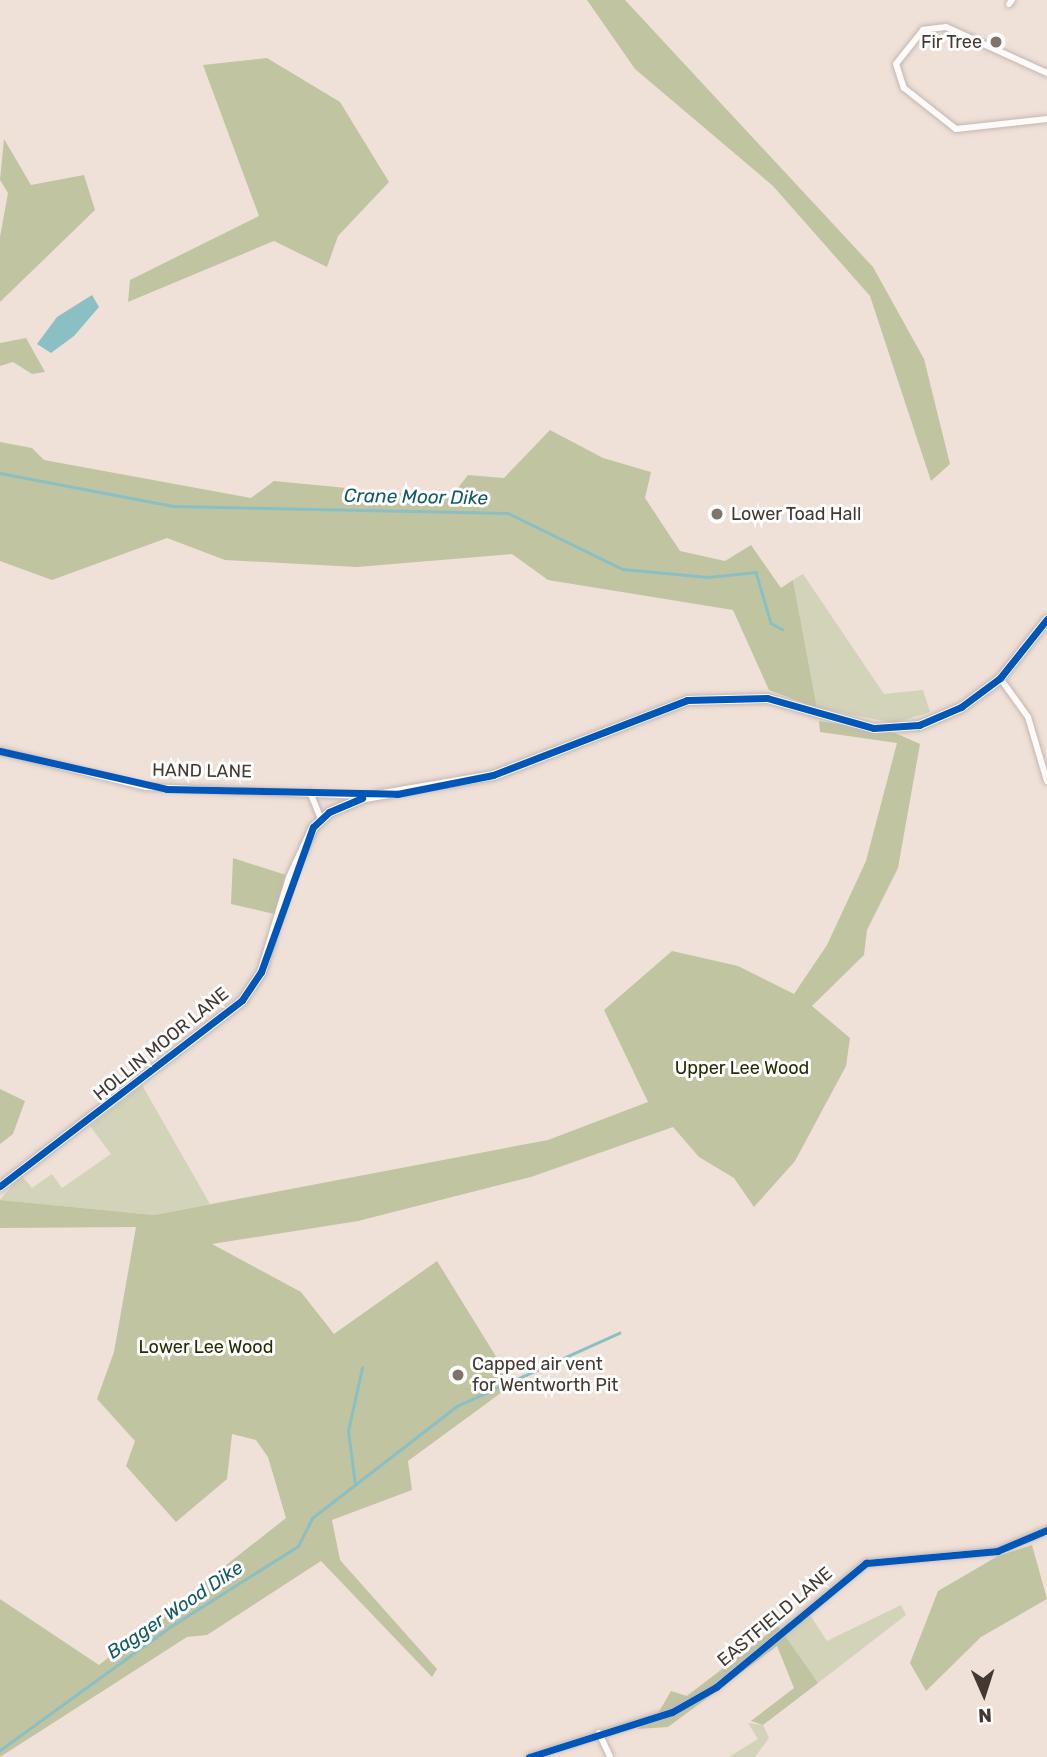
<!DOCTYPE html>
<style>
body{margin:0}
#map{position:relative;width:1047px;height:1757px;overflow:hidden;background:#efe0d8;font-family:Rubik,sans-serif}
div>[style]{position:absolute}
.green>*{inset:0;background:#d2d3b9}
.forest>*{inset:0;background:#c1c4a0}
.water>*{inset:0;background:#8ac0c4}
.stream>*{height:2.5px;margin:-1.25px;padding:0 1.25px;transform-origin:1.25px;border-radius:1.25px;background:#8ac0c4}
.roads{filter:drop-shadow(0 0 2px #c2b7b1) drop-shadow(0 0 2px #c2b7b1)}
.street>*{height:6px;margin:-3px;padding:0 3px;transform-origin:3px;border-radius:3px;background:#fdfaf9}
.secondary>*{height:9px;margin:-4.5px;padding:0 4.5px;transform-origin:4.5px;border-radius:4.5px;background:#fdfaf9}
.cycleway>*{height:7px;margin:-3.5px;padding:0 3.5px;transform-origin:3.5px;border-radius:3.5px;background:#0057b8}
.dots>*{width:19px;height:19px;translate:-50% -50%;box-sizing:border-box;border:4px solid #fff;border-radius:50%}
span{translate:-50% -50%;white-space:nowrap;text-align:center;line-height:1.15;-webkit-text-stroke:6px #fff;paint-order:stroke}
.poi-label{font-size:18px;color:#433832}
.right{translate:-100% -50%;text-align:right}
.left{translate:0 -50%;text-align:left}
.street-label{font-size:18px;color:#433832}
.park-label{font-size:18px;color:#232e00}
.water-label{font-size:19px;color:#135b63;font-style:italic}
.north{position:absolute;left:949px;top:1659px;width:70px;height:70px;-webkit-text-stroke:5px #fff;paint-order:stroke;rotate:177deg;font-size:19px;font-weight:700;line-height:28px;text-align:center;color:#433832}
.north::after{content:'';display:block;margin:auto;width:24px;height:32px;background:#433832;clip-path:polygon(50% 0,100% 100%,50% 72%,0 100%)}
</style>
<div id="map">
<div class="green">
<i style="clip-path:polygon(803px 574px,884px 694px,923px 690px,930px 712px,894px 723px,817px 708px,793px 580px)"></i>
<i style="clip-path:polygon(142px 1085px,210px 1204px,154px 1215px,0 1200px,21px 1175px,32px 1188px,52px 1174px,62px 1188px,111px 1154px,90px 1126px)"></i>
<i style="clip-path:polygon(901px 1605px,906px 1615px,818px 1683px,781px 1638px,810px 1615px,827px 1641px)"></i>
<i style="clip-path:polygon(748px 1723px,763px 1725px,769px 1738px,755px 1757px,729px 1757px,758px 1739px)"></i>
</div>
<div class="forest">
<i style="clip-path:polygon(587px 0,625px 0,873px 267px,924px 359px,950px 464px,931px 481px,870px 296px,773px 186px,635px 69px)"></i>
<i style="clip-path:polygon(267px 58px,340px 102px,389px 182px,338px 236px,327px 267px,274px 241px,128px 302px,130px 280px,259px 216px,203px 65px)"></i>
<i style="clip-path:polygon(4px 139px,31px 185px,84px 175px,95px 210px,0 302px,0 237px,8px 193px,0 180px)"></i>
<i style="clip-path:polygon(26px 338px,45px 372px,32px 374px,13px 362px,0 366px,0 343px)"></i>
<i style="clip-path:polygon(550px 430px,603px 458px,651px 472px,645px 498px,680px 551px,725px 561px,751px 545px,781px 588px,793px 580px,817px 708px,769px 690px,733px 610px,548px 580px,512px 554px,357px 567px,225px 560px,167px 538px,52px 580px,0 561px,0 442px,32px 448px,44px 460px,251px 498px,274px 481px,450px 498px,468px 475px,504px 478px)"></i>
<i style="clip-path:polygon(819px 721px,895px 733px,920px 744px,898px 868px,867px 930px,864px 955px,812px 1006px,850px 1038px,846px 1066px,795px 1161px,754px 1207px,734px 1178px,699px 1157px,673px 1127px,531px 1177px,358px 1221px,212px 1244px,301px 1292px,334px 1334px,437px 1261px,513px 1384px,408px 1461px,412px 1490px,332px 1520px,340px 1560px,437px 1669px,432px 1677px,321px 1561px,207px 1635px,187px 1637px,0 1757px,0 1599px,99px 1665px,286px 1518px,268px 1457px,256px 1440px,232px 1434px,227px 1479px,176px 1522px,126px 1466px,135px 1441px,97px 1399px,114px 1352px,136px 1227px,0 1228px,0 1200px,154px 1215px,548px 1140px,648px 1102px,604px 1010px,672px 951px,738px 966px,794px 994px,827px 945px,866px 861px,897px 743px,820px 732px)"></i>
<i style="clip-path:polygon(233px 858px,286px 875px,274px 914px,231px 904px)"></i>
<i style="clip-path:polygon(0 1089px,25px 1101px,13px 1134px,0 1144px)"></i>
<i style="clip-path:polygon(1032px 1545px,1047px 1599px,981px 1637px,926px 1691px,910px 1663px,938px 1591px,998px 1556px)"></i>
<i style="clip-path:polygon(778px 1626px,818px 1683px,763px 1725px,751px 1721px,794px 1688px,777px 1646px,668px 1727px,637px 1729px,657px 1715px,671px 1691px,687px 1696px)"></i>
</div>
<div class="water">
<i style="clip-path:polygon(92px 295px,99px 307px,74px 336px,51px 353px,37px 344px,57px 317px)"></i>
</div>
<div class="stream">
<i style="left:0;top:473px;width:176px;rotate:10.8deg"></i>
<i style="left:173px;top:506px;width:335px;rotate:1.2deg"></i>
<i style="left:508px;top:513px;width:128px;rotate:26deg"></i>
<i style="left:623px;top:569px;width:85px;rotate:5.4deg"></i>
<i style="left:708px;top:577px;width:48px;rotate:-5.9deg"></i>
<i style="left:756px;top:572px;width:53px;rotate:73.6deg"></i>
<i style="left:771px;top:623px;width:13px;rotate:29deg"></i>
<i style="left:355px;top:1485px;width:54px;rotate:-97.4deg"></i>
<i style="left:348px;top:1431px;width:65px;rotate:-77.5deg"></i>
<i style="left:0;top:1750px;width:210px;rotate:-35.9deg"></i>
<i style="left:170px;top:1627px;width:151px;rotate:-32.3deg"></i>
<i style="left:298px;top:1546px;width:31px;rotate:-63deg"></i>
<i style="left:312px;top:1518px;width:183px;rotate:-37.7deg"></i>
<i style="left:457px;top:1406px;width:178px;rotate:-24.3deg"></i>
</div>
<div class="roads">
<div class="street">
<i style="left:1009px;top:4px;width:5px;rotate:-53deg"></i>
<i style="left:1047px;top:73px;width:111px;rotate:-155.5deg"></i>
<i style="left:946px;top:27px;width:23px;rotate:173deg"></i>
<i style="left:923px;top:30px;width:43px;rotate:128.5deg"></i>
<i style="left:896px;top:64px;width:25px;rotate:72deg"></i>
<i style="left:904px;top:88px;width:66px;rotate:38.3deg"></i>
<i style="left:956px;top:129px;width:92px;rotate:-6.3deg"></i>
<i style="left:1000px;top:678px;width:48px;rotate:54.3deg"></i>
<i style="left:1028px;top:717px;width:67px;rotate:73.5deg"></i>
<i style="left:0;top:751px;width:150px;rotate:13.9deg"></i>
<i style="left:146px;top:787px;width:217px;rotate:2.4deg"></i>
<i style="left:310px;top:792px;width:29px;rotate:68deg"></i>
<i style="left:599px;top:1733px;width:26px;rotate:65deg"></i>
<i style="left:529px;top:1757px;width:150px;rotate:-17.5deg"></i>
<i style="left:672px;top:1712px;width:51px;rotate:-29.6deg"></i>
<i style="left:716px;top:1687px;width:195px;rotate:-39.6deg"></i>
<i style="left:866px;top:1563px;width:132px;rotate:-5.2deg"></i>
<i style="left:997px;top:1551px;width:54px;rotate:-22.8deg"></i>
</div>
<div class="secondary">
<i style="left:0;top:1186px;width:305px;rotate:-37.5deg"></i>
<i style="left:242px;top:1000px;width:34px;rotate:-56deg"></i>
<i style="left:261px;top:972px;width:99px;rotate:-73deg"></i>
<i style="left:290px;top:877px;width:55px;rotate:-65.3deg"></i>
<i style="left:313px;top:827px;width:22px;rotate:-43deg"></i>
<i style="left:329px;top:812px;width:39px;rotate:-23deg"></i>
<i style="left:365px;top:797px;width:130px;rotate:-9.8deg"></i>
<i style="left:493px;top:775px;width:208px;rotate:-21.1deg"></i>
<i style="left:687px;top:700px;width:80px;rotate:-1.4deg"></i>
<i style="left:767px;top:698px;width:111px;rotate:15.7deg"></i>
<i style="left:874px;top:728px;width:45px;rotate:-3.8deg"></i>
<i style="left:919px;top:725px;width:46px;rotate:-23.2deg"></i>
<i style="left:961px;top:707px;width:49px;rotate:-36.6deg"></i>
<i style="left:1000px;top:678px;width:75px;rotate:-51.5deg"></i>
</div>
</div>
<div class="cycleway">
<i style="left:0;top:751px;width:171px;rotate:12.8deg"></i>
<i style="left:167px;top:789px;width:230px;rotate:1.2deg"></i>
<i style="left:397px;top:794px;width:98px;rotate:-11.2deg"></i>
<i style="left:493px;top:775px;width:208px;rotate:-21.1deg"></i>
<i style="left:687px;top:700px;width:80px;rotate:-1.4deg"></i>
<i style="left:767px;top:698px;width:111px;rotate:15.7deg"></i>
<i style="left:874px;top:728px;width:45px;rotate:-3.8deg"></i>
<i style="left:919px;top:725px;width:46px;rotate:-23.2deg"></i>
<i style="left:961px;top:707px;width:49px;rotate:-36.6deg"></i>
<i style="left:1000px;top:678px;width:75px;rotate:-51.5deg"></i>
<i style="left:0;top:1186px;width:305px;rotate:-37.5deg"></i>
<i style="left:242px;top:1000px;width:34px;rotate:-56deg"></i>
<i style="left:261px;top:972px;width:154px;rotate:-70.3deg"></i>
<i style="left:313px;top:827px;width:22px;rotate:-43deg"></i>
<i style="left:329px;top:812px;width:36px;rotate:-23deg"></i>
<i style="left:529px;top:1757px;width:150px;rotate:-17.5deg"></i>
<i style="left:672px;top:1712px;width:51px;rotate:-29.6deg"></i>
<i style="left:716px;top:1687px;width:195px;rotate:-39.6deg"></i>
<i style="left:866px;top:1563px;width:132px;rotate:-5.2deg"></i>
<i style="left:997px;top:1551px;width:54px;rotate:-22.8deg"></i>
</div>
<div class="dots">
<i style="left:996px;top:42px;background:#7f736c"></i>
<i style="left:717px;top:514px;background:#7f736c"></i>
<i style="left:458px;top:1375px;background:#7f736c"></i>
</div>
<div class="poi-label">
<span class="right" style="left:982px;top:42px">Fir Tree</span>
<span class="left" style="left:731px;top:514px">Lower Toad Hall</span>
<span class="left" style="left:472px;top:1375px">Capped air vent<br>for Wentworth Pit</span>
</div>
<div class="street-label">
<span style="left:202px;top:771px;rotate:1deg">HAND LANE</span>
<span style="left:161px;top:1044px;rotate:-39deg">HOLLIN MOOR LANE</span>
<span style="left:775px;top:1617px;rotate:-40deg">EASTFIELD LANE</span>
</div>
<div class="park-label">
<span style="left:742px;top:1068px">Upper Lee Wood</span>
<span style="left:206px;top:1347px">Lower Lee Wood</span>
</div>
<div class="water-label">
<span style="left:416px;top:497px;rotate:1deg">Crane Moor Dike</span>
<span style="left:175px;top:1610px;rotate:-34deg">Bagger Wood Dike</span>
</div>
<div class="north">N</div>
</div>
